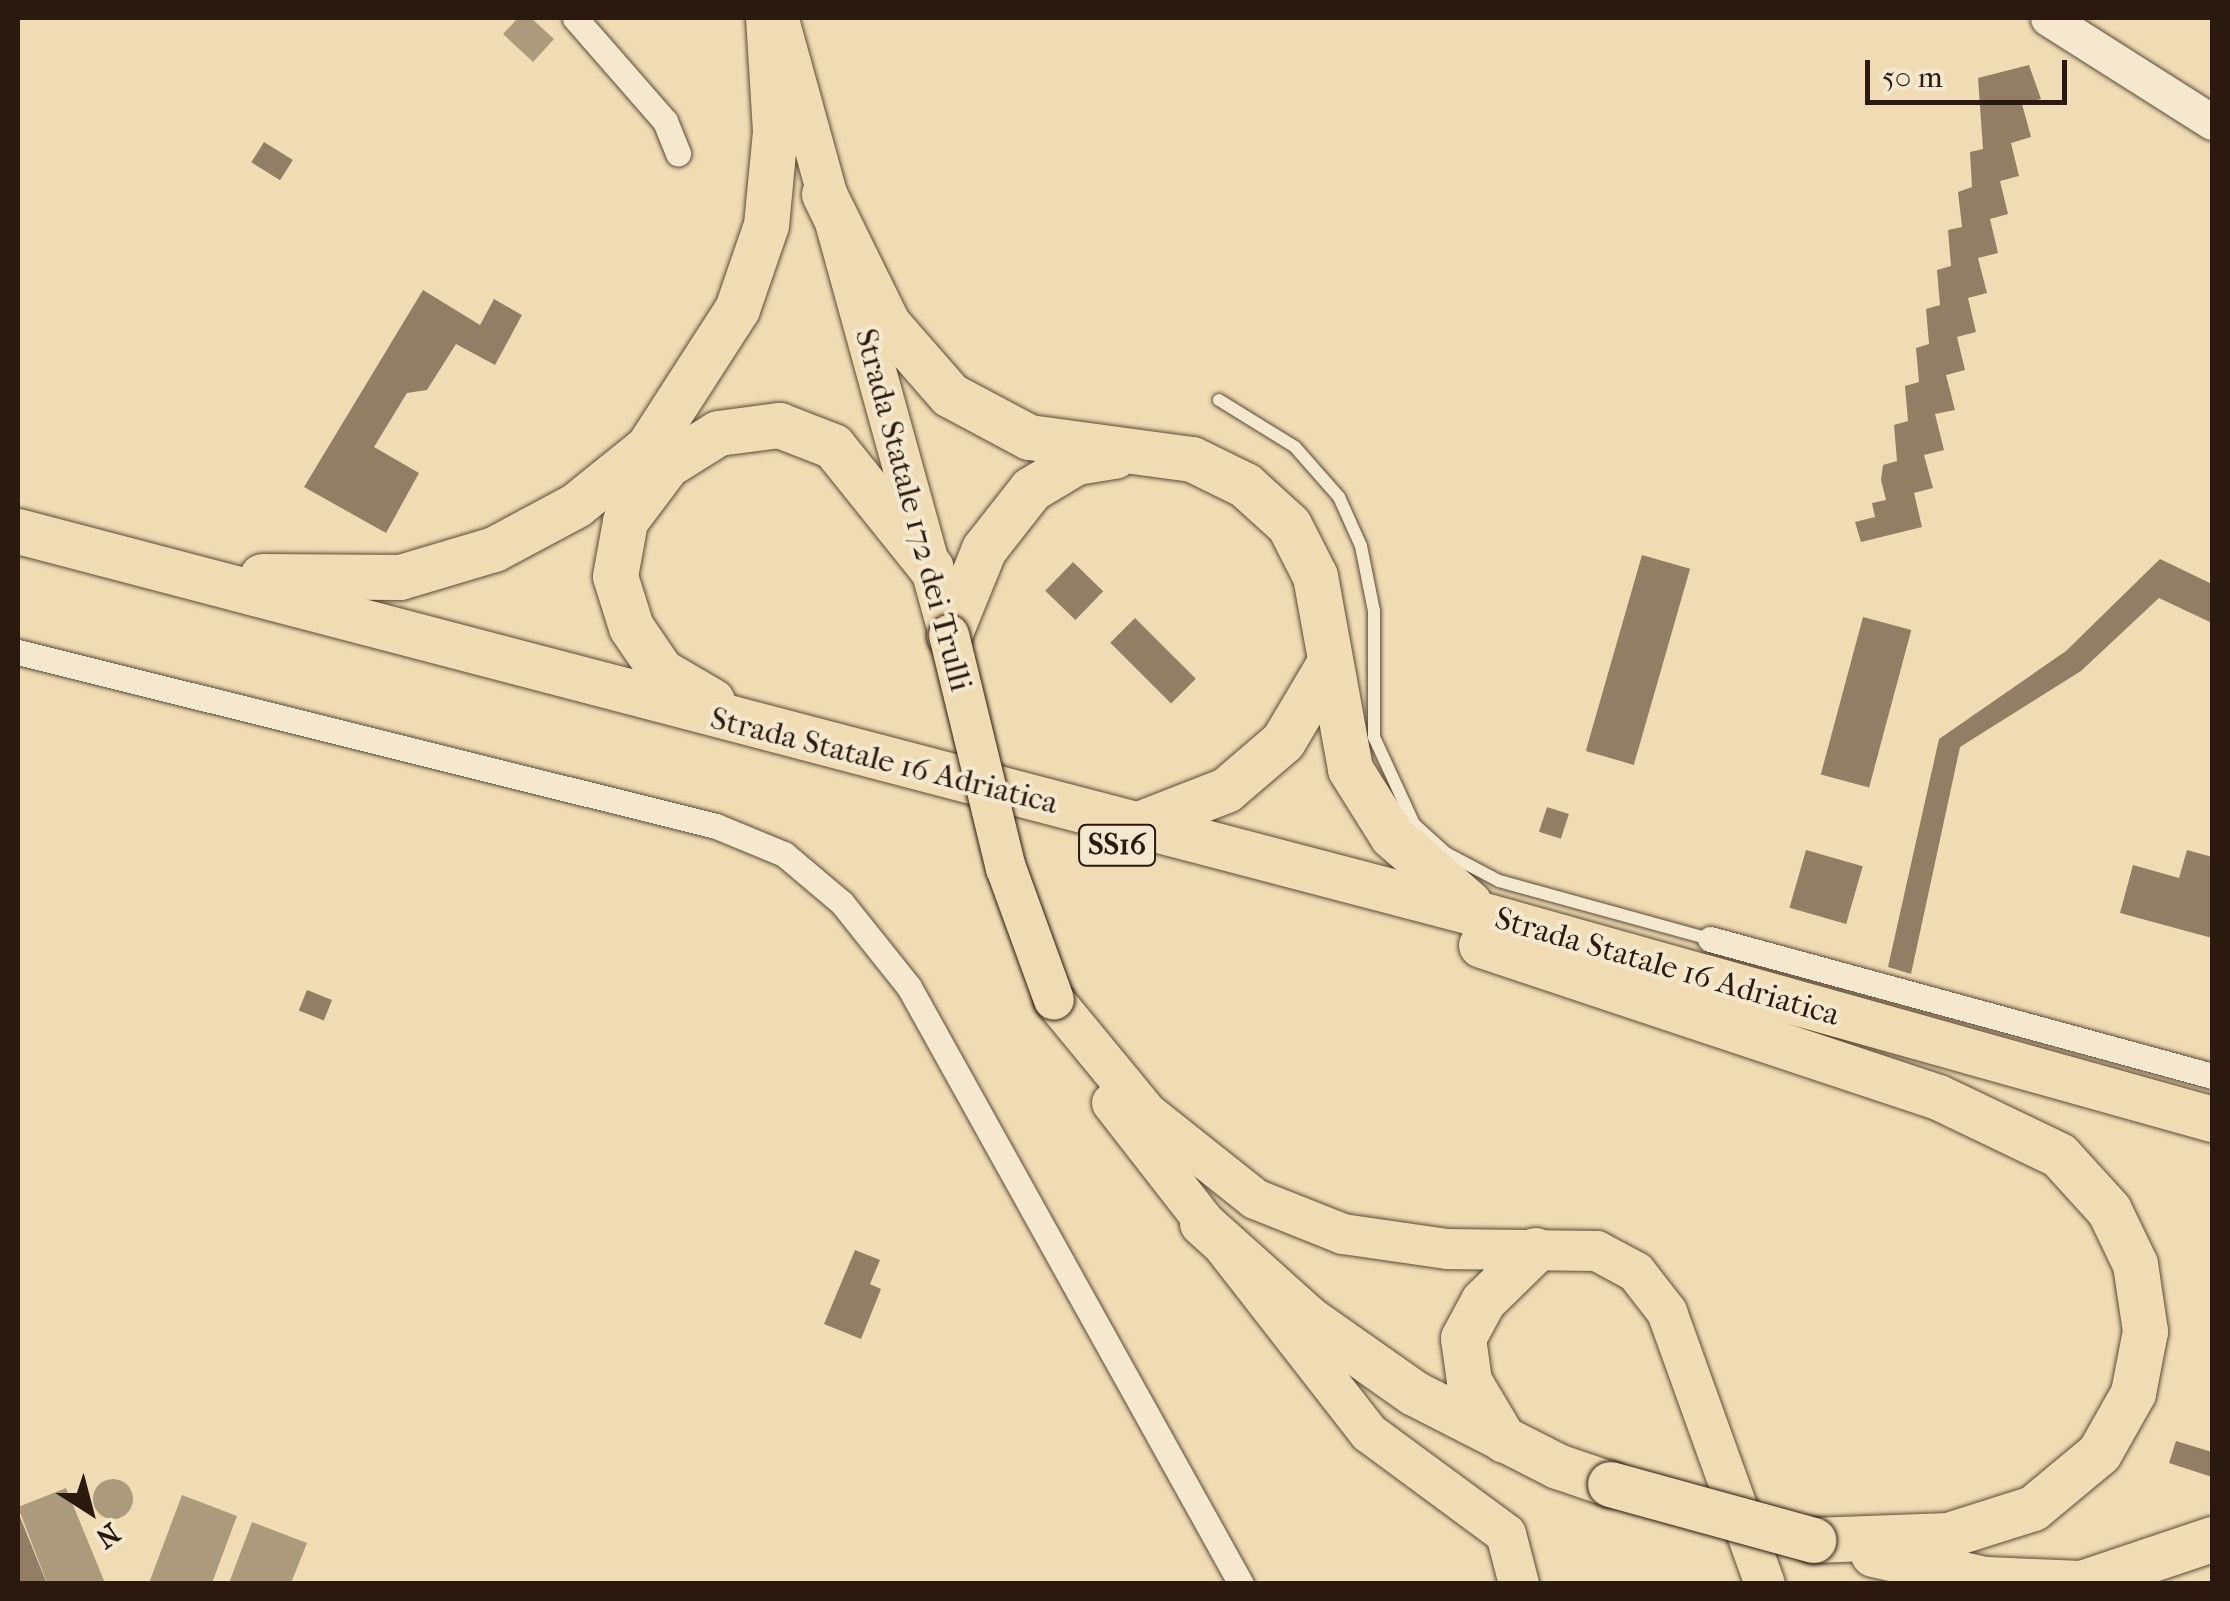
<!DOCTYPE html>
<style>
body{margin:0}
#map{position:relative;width:2230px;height:1601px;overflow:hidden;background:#efdcb4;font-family:"IM FELL French Canon",serif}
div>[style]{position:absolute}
.water>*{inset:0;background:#ac9a7c}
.round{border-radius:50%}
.building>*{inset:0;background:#917e65;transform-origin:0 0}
.roads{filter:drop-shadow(0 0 2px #5c4a38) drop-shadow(0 0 2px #5c4a38)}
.lane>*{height:12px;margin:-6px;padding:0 6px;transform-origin:6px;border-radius:6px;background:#f5e8ce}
.street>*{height:25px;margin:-12.5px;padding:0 12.5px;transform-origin:12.5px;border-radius:12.5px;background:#f5e8ce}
.secondary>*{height:35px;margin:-17.5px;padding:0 17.5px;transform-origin:17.5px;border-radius:17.5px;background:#f5e8ce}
.primary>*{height:40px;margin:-20px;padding:0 20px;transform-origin:20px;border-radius:20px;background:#efdcb4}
.highway>*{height:45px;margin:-22.5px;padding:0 22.5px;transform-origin:22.5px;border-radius:22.5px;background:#efdcb4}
.bridges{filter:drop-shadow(0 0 2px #2b190f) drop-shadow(0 0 2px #2b190f)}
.primary-bridge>*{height:40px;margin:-20px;padding:0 20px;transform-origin:20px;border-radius:20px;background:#efdcb4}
.highway-bridge>*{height:45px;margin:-22.5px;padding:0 22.5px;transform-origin:22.5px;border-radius:22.5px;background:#efdcb4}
span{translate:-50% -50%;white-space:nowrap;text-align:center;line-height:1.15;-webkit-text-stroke:8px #f5e8ce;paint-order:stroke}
.shield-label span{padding:2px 8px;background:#f5e8ce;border:2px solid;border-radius:8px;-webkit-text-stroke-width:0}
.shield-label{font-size:30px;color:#2b190f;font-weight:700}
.street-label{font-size:32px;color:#2b190f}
.frame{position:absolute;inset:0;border:20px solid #2b190f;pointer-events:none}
.north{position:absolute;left:40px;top:1461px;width:100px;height:100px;-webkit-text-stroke:8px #f5e8ce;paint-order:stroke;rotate:144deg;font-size:28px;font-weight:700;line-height:40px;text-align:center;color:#2b190f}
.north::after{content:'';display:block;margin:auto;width:35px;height:45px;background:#2b190f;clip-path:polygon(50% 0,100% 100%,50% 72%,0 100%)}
.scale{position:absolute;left:1865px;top:60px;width:202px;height:45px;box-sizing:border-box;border:5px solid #2b190f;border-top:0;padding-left:12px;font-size:30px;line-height:35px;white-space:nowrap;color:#2b190f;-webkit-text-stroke:8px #f5e8ce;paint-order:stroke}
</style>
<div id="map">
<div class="water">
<i style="clip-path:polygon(518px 18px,531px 18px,554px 39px,533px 62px,503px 34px)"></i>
<i class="round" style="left:93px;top:1479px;width:40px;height:40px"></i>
<i style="clip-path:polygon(66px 1488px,105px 1583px,47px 1583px,18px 1507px)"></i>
<i style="clip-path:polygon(182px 1495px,237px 1516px,212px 1583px,149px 1583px)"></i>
<i style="clip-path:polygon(252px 1522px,307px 1543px,291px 1583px,229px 1583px)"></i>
</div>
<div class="building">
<i style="clip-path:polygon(2029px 65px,2041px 99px,2022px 104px,2031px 137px,2011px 143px,2019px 176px,2000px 181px,2008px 214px,1990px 219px,1998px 253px,1978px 258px,1987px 293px,1968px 298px,1976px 332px,1957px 337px,1965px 370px,1946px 375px,1955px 410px,1935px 414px,1944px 450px,1924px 455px,1933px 488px,1914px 493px,1922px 527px,1861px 542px,1855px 522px,1875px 517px,1872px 503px,1886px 500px,1881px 480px,1883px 465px,1897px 461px,1894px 425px,1908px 421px,1905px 386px,1919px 382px,1916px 348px,1929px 344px,1926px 309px,1940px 305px,1937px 270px,1951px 266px,1948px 230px,1962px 227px,1958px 192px,1972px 187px,1970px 152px,1983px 149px,1978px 78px)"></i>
<i style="left:264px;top:142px;width:34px;height:24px;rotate:32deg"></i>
<i style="clip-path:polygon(423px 290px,480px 325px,494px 299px,522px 315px,495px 365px,456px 344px,427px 390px,407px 393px,374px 447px,419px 473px,386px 533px,304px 487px)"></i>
<i style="left:1642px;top:555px;width:50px;height:204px;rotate:16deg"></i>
<i style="clip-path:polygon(2160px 559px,2212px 584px,2212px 623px,2159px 598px,2081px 671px,1960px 747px,1911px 974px,1888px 967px,1939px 739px,2066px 651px)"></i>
<i style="left:1073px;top:562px;width:42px;height:40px;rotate:44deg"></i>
<i style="left:1863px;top:617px;width:50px;height:163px;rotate:15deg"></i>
<i style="left:1135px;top:618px;width:86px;height:35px;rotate:45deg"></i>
<i style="left:1547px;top:807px;width:23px;height:26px;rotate:18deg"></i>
<i style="left:1806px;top:850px;width:59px;height:60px;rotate:16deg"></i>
<i style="clip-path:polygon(2187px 850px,2212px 857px,2212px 938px,2120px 913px,2133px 865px,2179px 878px)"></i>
<i style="left:307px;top:990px;width:27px;height:22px;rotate:22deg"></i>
<i style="clip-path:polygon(855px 1250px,880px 1260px,870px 1284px,881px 1289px,861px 1339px,824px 1324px)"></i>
<i style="clip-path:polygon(2176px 1441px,2212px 1452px,2212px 1477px,2169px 1463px)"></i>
<i style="clip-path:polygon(18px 1512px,47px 1584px,18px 1584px)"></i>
</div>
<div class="roads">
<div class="lane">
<i style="left:1219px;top:400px;width:89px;rotate:31.7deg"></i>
<i style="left:1295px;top:447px;width:67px;rotate:48.7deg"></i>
<i style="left:1339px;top:497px;width:54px;rotate:65.8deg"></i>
<i style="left:1361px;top:546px;width:66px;rotate:78.7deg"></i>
<i style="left:1374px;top:611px;width:126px;rotate:90deg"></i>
<i style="left:1374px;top:737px;width:96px;rotate:65.3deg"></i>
<i style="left:1414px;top:824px;width:43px;rotate:42.2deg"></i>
<i style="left:1446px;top:853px;width:60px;rotate:27.8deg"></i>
<i style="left:1499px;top:881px;width:219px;rotate:15.4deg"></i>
</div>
<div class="street">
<i style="left:575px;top:18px;width:137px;rotate:48.9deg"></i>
<i style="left:665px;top:121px;width:35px;rotate:68deg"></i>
<i style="left:18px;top:652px;width:719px;rotate:14deg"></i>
<i style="left:716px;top:826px;width:74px;rotate:22.4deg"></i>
<i style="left:784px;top:854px;width:76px;rotate:40.2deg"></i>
<i style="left:842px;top:903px;width:107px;rotate:51.4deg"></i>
<i style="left:909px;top:987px;width:683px;rotate:60.92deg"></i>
<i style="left:1710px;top:939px;width:520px;rotate:15.26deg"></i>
</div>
<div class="secondary">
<i style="left:2048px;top:18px;width:194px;rotate:32.4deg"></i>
</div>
<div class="primary">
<i style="left:781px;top:27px;width:631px;rotate:74.55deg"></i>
<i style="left:1054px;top:1000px;width:146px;rotate:50.5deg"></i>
<i style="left:1147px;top:1113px;width:138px;rotate:38.5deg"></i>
<i style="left:1255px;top:1199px;width:95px;rotate:21.7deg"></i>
<i style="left:1343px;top:1234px;width:105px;rotate:8.2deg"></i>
<i style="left:1447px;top:1249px;width:150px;rotate:0.8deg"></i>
<i style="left:1597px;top:1251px;width:44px;rotate:28.3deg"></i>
<i style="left:1636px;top:1272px;width:51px;rotate:52.2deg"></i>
<i style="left:1667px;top:1312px;width:289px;rotate:70.2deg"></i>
<i style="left:1112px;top:1103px;width:418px;rotate:52.1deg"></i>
<i style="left:1369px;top:1433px;width:170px;rotate:36.4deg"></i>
<i style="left:1506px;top:1534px;width:52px;rotate:75.4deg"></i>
</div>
<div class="highway">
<i style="left:824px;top:194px;width:145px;rotate:63.8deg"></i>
<i style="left:888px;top:324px;width:94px;rotate:48.9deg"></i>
<i style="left:950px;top:395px;width:89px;rotate:28deg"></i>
<i style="left:1029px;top:437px;width:164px;rotate:7.7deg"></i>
<i style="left:1192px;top:459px;width:59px;rotate:26.1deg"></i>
<i style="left:1245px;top:485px;width:59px;rotate:42.3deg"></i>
<i style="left:1289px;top:525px;width:57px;rotate:63deg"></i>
<i style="left:1315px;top:576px;width:196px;rotate:79.7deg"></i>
<i style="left:1350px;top:769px;width:79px;rotate:57.9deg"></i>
<i style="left:1392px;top:836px;width:102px;rotate:41deg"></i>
<i style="left:18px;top:531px;width:1519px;rotate:14.69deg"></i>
<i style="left:1487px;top:916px;width:753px;rotate:15.64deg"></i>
<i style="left:262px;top:576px;width:138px;rotate:0.4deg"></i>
<i style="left:400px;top:577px;width:98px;rotate:-16.6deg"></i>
<i style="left:494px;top:549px;width:93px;rotate:-28.2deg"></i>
<i style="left:576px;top:505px;width:92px;rotate:-38.9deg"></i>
<i style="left:648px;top:447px;width:164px;rotate:-57.2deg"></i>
<i style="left:737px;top:309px;width:89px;rotate:-71deg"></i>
<i style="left:766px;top:225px;width:94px;rotate:-84.5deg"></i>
<i style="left:775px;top:131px;width:113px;rotate:-93.5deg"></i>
<i style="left:949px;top:635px;width:93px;rotate:-67.9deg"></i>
<i style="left:984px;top:549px;width:76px;rotate:-51.9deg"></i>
<i style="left:1031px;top:489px;width:52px;rotate:-31deg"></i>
<i style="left:1076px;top:462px;width:39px;rotate:-9deg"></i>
<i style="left:712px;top:701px;width:59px;rotate:-149.5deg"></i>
<i style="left:661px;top:671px;width:53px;rotate:-124.3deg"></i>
<i style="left:631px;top:627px;width:53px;rotate:-107.4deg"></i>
<i style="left:615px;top:576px;width:56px;rotate:-79.7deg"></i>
<i style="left:625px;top:521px;width:70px;rotate:-53.1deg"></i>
<i style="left:667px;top:465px;width:60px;rotate:-32.1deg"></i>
<i style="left:718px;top:433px;width:62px;rotate:-7.5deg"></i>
<i style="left:779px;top:425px;width:58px;rotate:21.3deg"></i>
<i style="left:833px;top:446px;width:156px;rotate:51.2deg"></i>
<i style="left:1136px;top:825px;width:97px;rotate:-21.3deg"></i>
<i style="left:1226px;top:790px;width:75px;rotate:-40.7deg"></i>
<i style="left:1283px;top:741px;width:86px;rotate:-59.3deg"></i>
<i style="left:1481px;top:945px;width:482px;rotate:18.4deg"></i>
<i style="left:1938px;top:1097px;width:134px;rotate:25.6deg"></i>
<i style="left:2059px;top:1155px;width:74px;rotate:47.7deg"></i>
<i style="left:2109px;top:1210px;width:60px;rotate:64.3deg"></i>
<i style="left:2135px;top:1264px;width:68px;rotate:81.5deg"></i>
<i style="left:2145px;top:1331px;width:63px;rotate:101deg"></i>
<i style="left:2133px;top:1393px;width:69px;rotate:119.5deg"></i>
<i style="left:2099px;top:1453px;width:86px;rotate:140.2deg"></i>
<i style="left:2033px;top:1508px;width:89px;rotate:162.4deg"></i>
<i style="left:1948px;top:1535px;width:135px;rotate:177.9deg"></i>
<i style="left:1202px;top:1223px;width:144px;rotate:41.9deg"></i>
<i style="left:1309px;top:1319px;width:128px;rotate:35.2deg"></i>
<i style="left:1414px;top:1393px;width:161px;rotate:27deg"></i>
<i style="left:1557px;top:1466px;width:56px;rotate:18.8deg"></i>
<i style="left:1504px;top:1440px;width:69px;rotate:-120.7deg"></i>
<i style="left:1469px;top:1381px;width:43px;rotate:-97.9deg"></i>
<i style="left:1463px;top:1338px;width:42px;rotate:-61.6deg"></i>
<i style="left:1483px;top:1301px;width:73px;rotate:-44.4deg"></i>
<i style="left:1873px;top:1554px;width:115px;rotate:12.6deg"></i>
<i style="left:1985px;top:1579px;width:96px;rotate:2.4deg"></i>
<i style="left:2081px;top:1583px;width:138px;rotate:-18.6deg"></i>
</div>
</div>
<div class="bridges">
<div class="primary-bridge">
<i style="left:949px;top:635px;width:240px;rotate:76.3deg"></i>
<i style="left:1006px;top:868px;width:140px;rotate:70deg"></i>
</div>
<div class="highway-bridge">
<i style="left:1610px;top:1484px;width:211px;rotate:15.4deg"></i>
</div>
</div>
<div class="shield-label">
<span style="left:1117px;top:845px">SS16</span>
</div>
<div class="street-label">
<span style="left:913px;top:510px;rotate:75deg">Strada Statale 172 dei Trulli</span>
<span style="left:884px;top:761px;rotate:14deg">Strada Statale 16 Adriatica</span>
<span style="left:1667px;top:967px;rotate:16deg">Strada Statale 16 Adriatica</span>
</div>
<div class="frame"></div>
<div class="north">N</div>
<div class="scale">50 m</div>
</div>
